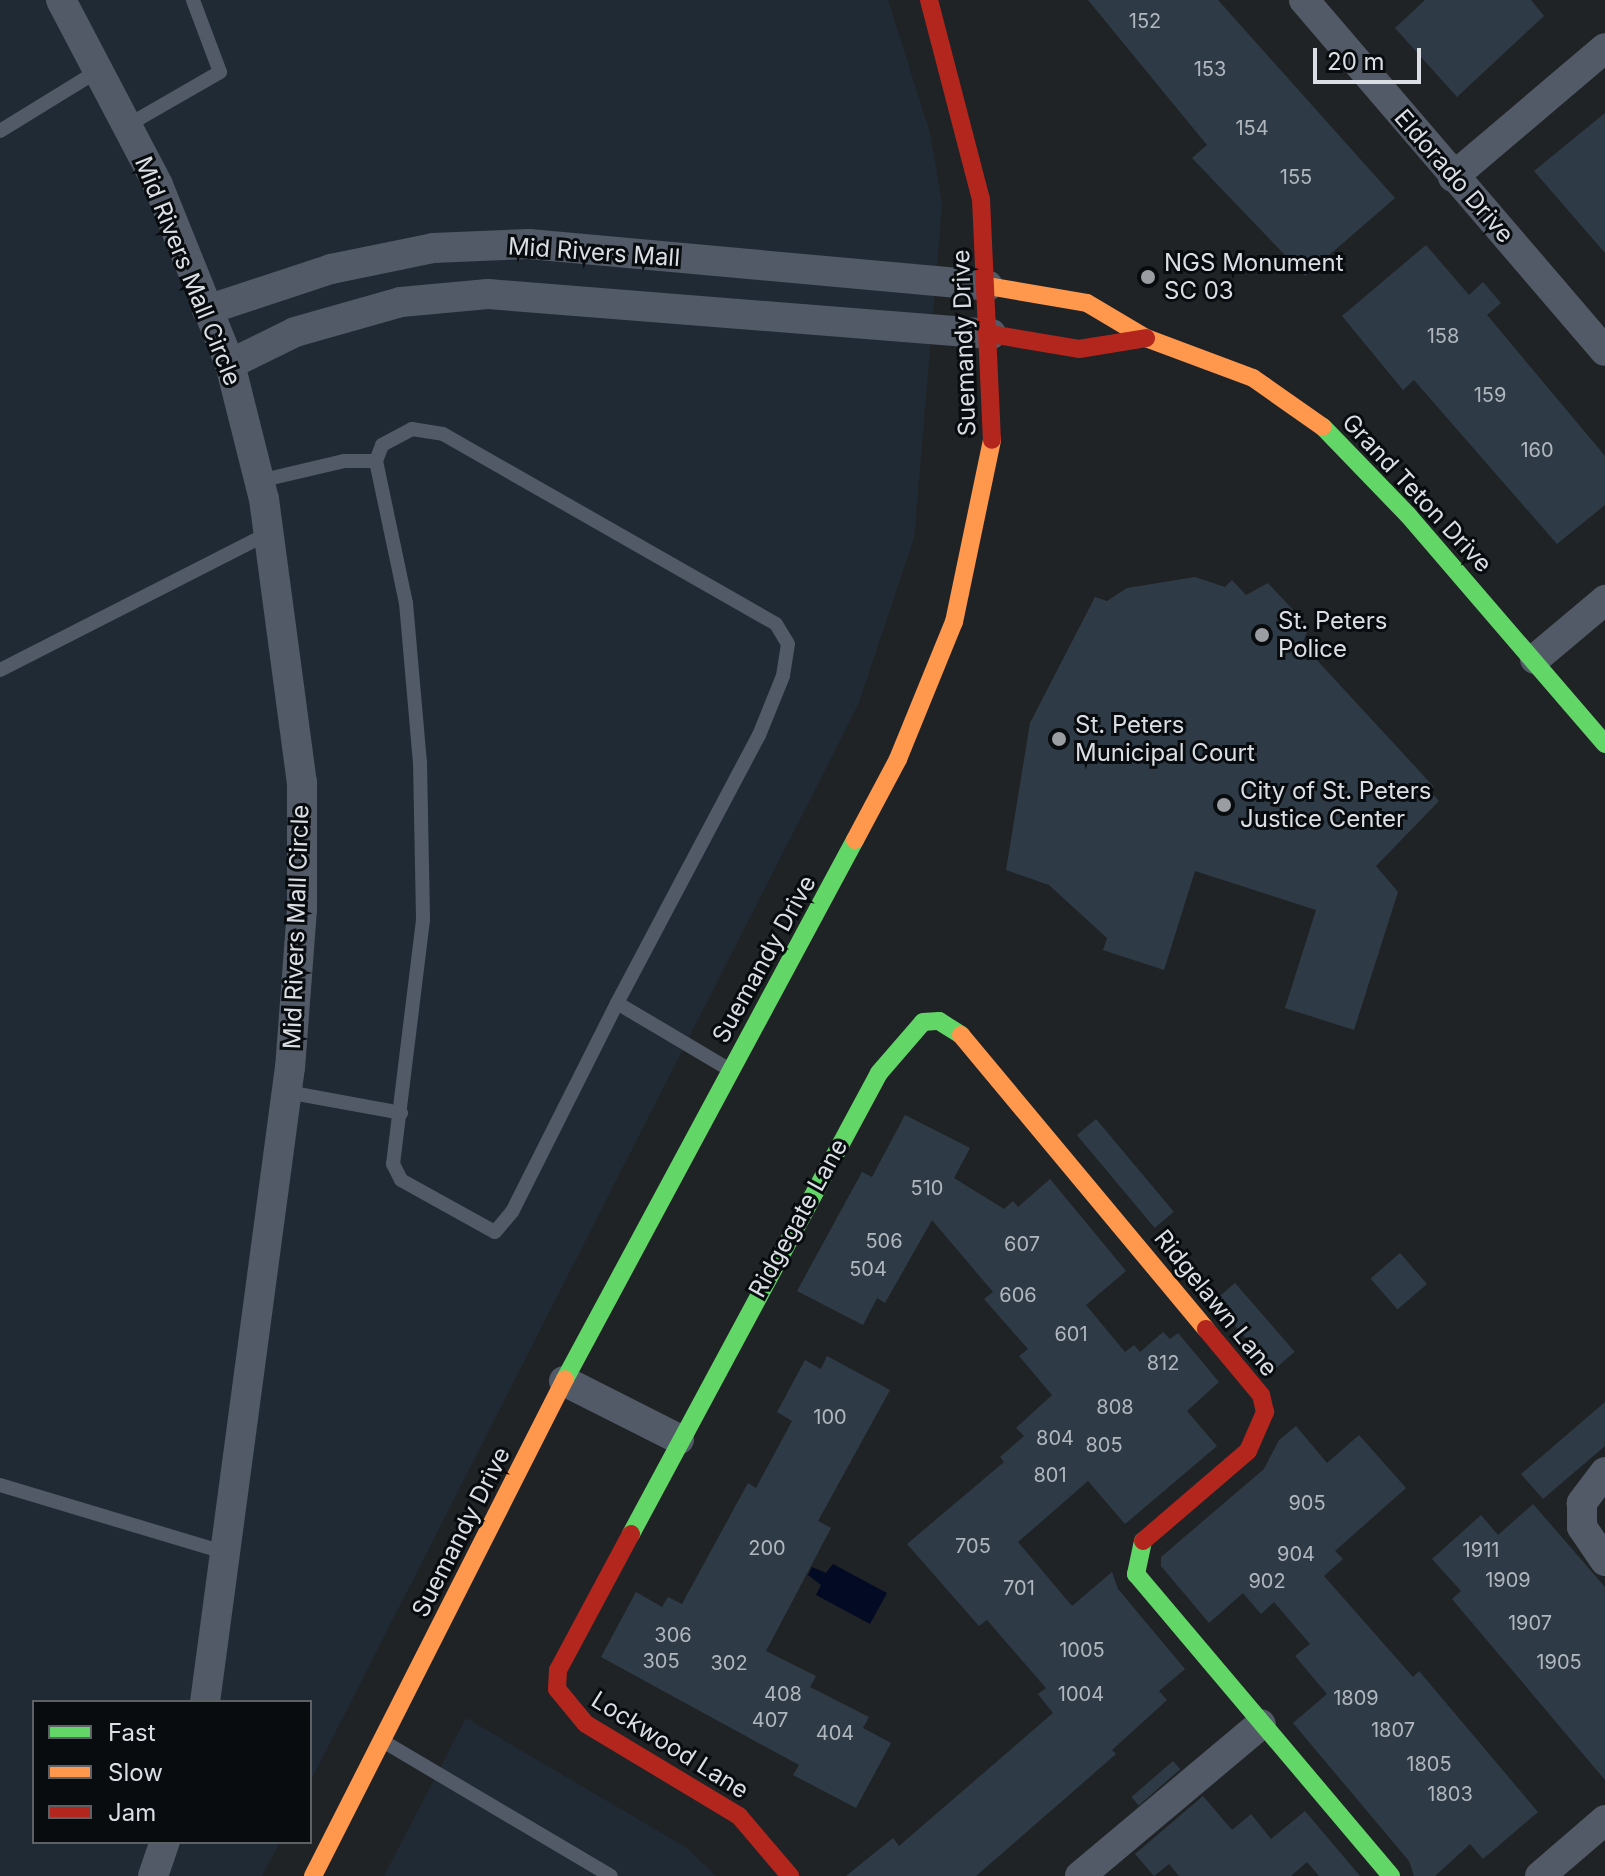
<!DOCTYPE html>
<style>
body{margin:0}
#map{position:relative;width:1605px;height:1876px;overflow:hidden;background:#202326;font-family:Inter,sans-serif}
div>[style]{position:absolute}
.built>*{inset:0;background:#202a35}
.water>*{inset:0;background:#030a24}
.building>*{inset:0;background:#2e3b46;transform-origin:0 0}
.lane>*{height:14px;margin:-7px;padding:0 7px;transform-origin:7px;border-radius:7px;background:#515a66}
.street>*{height:30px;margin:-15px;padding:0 15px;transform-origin:15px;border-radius:15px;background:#515a66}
.fast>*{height:18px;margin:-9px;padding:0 9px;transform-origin:9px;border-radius:9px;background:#63d668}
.slow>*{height:18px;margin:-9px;padding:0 9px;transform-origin:9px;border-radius:9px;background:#ff974d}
.jam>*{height:18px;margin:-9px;padding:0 9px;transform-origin:9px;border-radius:9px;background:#b3261e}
.dots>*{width:22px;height:22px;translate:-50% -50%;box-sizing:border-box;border:4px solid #090c0f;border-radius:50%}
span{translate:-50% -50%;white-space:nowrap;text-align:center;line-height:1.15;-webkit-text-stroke:6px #090c0f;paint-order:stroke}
.number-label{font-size:20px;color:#b0b6bd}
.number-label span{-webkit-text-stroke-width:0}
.street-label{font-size:24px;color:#dbdfe5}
.poi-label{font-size:24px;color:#dbdfe5}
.left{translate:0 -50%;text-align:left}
.legend{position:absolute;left:32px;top:1700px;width:280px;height:144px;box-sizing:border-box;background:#090c0f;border:2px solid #5d6065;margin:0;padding:10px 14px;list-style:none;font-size:24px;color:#dbdfe5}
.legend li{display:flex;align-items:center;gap:16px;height:40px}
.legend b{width:40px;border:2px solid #5d6065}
.scale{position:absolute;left:1313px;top:48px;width:108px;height:36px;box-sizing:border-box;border:4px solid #dbdfe5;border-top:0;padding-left:10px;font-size:24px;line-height:28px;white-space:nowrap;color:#dbdfe5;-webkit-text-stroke:6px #090c0f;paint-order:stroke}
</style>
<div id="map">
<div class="built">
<i style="clip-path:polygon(0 0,888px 0,930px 133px,942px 204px,914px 538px,858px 705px,310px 1782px,310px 1702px,34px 1702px,34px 1842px,280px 1842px,262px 1876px,0 1876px)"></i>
<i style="clip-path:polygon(466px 1718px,687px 1848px,716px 1876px,384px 1876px)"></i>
</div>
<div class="water">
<i style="clip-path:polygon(833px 1564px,887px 1593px,870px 1624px,816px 1595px,821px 1585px,808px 1575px,812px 1567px,826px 1573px)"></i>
</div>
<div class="building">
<i style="clip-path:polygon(1088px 0,1218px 0,1395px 198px,1305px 276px,1192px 158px,1207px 145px)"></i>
<i style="clip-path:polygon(1425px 0,1531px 0,1544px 16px,1457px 97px,1395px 28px)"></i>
<i style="clip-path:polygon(1605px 113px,1605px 253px,1534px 171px)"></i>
<i style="clip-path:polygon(1426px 245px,1469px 295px,1483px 282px,1501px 303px,1487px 315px,1605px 456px,1605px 505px,1557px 544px,1414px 380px,1403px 390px,1342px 316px)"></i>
<i style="clip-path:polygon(1195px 577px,1225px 587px,1232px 580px,1246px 595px,1268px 583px,1309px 627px,1302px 644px,1434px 787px,1429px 790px,1439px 801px,1376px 866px,1398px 892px,1354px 1030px,1285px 1008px,1316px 910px,1195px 871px,1164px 970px,1103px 950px,1107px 938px,1049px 885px,1006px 870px,1030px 723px,1095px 597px,1107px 601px,1127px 588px)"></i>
<i style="clip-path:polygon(905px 1115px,970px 1148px,954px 1178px,1004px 1209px,1013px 1201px,1018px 1207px,1050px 1179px,1126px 1271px,1086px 1305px,1125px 1352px,1134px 1345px,1140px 1352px,1163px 1332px,1170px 1339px,1178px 1333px,1219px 1382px,1187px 1411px,1217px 1446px,1125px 1524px,1088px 1481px,1018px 1542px,1072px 1606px,1112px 1572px,1118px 1589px,1185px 1669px,1159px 1691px,1167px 1700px,1112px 1750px,1116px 1754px,976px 1876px,846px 1876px,893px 1838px,899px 1846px,1053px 1713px,1038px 1694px,1046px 1688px,987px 1620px,979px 1626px,907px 1544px,1004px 1462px,1000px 1457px,1024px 1436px,1016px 1428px,1052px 1395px,1019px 1356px,1028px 1349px,984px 1299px,993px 1292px,932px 1220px,885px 1303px,877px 1298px,863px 1325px,797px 1291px,862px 1172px,872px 1177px)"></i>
<i style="left:1096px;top:1119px;width:121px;height:25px;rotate:50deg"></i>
<i style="left:1400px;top:1253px;width:41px;height:39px;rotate:49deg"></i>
<i style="left:1235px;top:1283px;width:91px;height:28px;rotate:49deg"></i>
<i style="clip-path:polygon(827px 1356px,890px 1390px,818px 1521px,831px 1528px,766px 1651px,816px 1676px,810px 1687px,869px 1717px,863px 1728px,891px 1743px,856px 1808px,793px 1775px,799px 1765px,601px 1657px,636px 1592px,662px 1607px,668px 1597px,682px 1604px,748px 1483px,756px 1488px,792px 1421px,777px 1412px,805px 1360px,821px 1369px)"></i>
<i style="clip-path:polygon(1605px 1402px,1605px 1446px,1543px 1499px,1521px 1474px)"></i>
<i style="clip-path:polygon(1296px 1426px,1327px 1463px,1359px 1435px,1406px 1488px,1335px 1551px,1343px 1559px,1324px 1576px,1413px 1677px,1419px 1671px,1538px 1812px,1483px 1859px,1470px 1844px,1435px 1876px,1414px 1876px,1409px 1861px,1293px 1723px,1327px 1694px,1295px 1656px,1310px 1644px,1274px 1602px,1261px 1614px,1243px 1593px,1209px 1623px,1161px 1566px,1161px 1557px,1264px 1469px,1279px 1440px)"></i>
<i style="clip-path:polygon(1533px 1504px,1605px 1587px,1605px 1780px,1452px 1599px,1461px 1591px,1432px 1559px,1481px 1515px,1498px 1535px)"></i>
<i style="left:1173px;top:1761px;width:11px;height:55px;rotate:49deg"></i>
<i style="clip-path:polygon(1203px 1796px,1232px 1830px,1251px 1814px,1271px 1839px,1305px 1811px,1360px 1876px,1319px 1876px,1307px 1862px,1291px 1876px,1179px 1876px,1169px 1864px,1154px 1876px,1135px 1854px)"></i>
</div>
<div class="lane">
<i style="left:128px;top:125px;width:106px;rotate:-29.9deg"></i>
<i style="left:220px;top:72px;width:77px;rotate:-110.6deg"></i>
<i style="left:0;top:131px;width:116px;rotate:-31.6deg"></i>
<i style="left:376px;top:461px;width:17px;rotate:-69deg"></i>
<i style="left:382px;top:445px;width:34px;rotate:-28deg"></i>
<i style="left:412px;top:429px;width:31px;rotate:9deg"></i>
<i style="left:443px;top:434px;width:383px;rotate:29.7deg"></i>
<i style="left:776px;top:624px;width:23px;rotate:59deg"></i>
<i style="left:788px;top:644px;width:32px;rotate:99deg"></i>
<i style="left:783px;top:676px;width:64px;rotate:112.1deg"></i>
<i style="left:759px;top:735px;width:303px;rotate:117.9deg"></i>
<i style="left:259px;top:481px;width:87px;rotate:-13.2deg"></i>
<i style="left:344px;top:461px;width:32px"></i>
<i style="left:376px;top:461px;width:145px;rotate:78.1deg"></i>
<i style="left:406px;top:603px;width:160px;rotate:85deg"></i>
<i style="left:420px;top:762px;width:158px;rotate:88.9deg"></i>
<i style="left:423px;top:920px;width:246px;rotate:97deg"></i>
<i style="left:393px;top:1164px;width:18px;rotate:63deg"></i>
<i style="left:401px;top:1180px;width:107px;rotate:29deg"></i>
<i style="left:495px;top:1232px;width:26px;rotate:-50deg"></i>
<i style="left:512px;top:1212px;width:234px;rotate:-63.3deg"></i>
<i style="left:617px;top:1003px;width:128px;rotate:30.6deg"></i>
<i style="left:0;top:670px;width:302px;rotate:-27deg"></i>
<i style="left:287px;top:1092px;width:116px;rotate:10.4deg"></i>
<i style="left:0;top:1485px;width:237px;rotate:16.7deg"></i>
<i style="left:386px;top:1743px;width:261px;rotate:30.6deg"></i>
</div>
<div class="street">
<i style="left:61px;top:0;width:209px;rotate:62.3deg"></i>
<i style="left:158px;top:185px;width:193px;rotate:68.1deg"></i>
<i style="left:230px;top:364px;width:139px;rotate:75.9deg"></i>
<i style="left:264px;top:499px;width:286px;rotate:82.4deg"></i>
<i style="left:302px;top:782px;width:127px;rotate:90deg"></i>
<i style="left:302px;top:909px;width:158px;rotate:94.3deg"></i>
<i style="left:290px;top:1067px;width:641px;rotate:97.62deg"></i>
<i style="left:1304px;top:0;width:462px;rotate:49.4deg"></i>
<i style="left:1453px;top:177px;width:199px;rotate:-40.3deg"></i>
<i style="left:207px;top:310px;width:131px;rotate:-18.3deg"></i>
<i style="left:331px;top:269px;width:104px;rotate:-11.6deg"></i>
<i style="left:433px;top:248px;width:96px;rotate:-2.4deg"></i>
<i style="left:529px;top:244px;width:461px;rotate:5.2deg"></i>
<i style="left:230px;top:364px;width:72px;rotate:-26.2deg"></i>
<i style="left:295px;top:332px;width:110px;rotate:-15.8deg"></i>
<i style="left:401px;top:302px;width:87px;rotate:-5.3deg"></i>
<i style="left:488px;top:294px;width:505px;rotate:4.55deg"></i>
<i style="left:1535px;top:659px;width:92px;rotate:-40.1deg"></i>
<i style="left:564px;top:1381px;width:129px;rotate:26.8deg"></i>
<i style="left:1605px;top:1472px;width:39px;rotate:127deg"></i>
<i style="left:1582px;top:1503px;width:24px;rotate:90deg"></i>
<i style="left:1582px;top:1527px;width:41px;rotate:55.9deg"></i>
<i style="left:153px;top:1876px;width:36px;rotate:-71deg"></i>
<i style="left:1080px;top:1876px;width:236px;rotate:-40deg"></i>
<i style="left:1540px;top:1876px;width:86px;rotate:-40.7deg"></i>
</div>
<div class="fast">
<i style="left:1323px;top:427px;width:122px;rotate:46deg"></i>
<i style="left:1408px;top:515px;width:302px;rotate:49.3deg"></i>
<i style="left:565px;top:1379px;width:612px;rotate:-61.72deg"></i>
<i style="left:631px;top:1534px;width:523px;rotate:-61.72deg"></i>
<i style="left:879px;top:1073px;width:67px;rotate:-49.2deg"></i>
<i style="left:923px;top:1022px;width:16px;rotate:-4deg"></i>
<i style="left:939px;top:1021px;width:26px;rotate:32deg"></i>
<i style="left:1143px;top:1541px;width:34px;rotate:102deg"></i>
<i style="left:1136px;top:1574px;width:395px;rotate:49.8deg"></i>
</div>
<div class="slow">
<i style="left:988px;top:286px;width:100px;rotate:9.7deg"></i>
<i style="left:1087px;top:303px;width:69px;rotate:30.7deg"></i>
<i style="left:1146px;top:338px;width:114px;rotate:20.5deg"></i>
<i style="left:1253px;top:378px;width:85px;rotate:35deg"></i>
<i style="left:855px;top:840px;width:92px;rotate:-62deg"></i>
<i style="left:898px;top:759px;width:148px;rotate:-67.8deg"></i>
<i style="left:954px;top:622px;width:186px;rotate:-78.2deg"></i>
<i style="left:961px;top:1035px;width:383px;rotate:50.2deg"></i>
<i style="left:313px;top:1876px;width:557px;rotate:-63.11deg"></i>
</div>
<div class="jam">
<i style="left:929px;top:0;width:206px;rotate:75.4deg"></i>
<i style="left:981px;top:199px;width:241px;rotate:87.4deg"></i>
<i style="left:991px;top:334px;width:89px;rotate:9.7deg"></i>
<i style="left:1079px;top:349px;width:68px;rotate:-9.3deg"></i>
<i style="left:631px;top:1534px;width:154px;rotate:118.2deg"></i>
<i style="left:558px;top:1670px;width:19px;rotate:93deg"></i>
<i style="left:557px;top:1689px;width:45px;rotate:50.4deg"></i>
<i style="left:586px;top:1724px;width:179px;rotate:31deg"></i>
<i style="left:739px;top:1816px;width:79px;rotate:49.6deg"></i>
<i style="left:1143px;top:1541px;width:138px;rotate:-40.6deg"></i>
<i style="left:1248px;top:1451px;width:43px;rotate:-66.4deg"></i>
<i style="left:1265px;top:1412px;width:17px;rotate:-103deg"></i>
<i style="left:1261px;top:1395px;width:86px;rotate:-129.8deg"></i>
</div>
<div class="dots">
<i style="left:1148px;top:277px;background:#9a9da2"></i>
<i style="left:1262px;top:635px;background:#9a9da2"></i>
<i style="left:1059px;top:739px;background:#9a9da2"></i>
<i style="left:1224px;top:805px;background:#9a9da2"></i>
</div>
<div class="number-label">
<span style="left:1145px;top:21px">152</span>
<span style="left:1210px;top:69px">153</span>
<span style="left:1252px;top:128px">154</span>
<span style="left:1296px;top:177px">155</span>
<span style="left:1443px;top:336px">158</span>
<span style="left:1490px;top:395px">159</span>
<span style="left:1537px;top:450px">160</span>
<span style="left:927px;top:1188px">510</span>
<span style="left:884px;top:1241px">506</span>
<span style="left:1022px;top:1244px">607</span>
<span style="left:868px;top:1269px">504</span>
<span style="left:1018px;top:1295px">606</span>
<span style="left:1071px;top:1334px">601</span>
<span style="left:1163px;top:1363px">812</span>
<span style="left:1115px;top:1407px">808</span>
<span style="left:830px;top:1417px">100</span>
<span style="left:1055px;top:1438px">804</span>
<span style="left:1104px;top:1445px">805</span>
<span style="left:1050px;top:1475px">801</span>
<span style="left:1307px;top:1503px">905</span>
<span style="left:973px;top:1546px">705</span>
<span style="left:767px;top:1548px">200</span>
<span style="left:1481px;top:1550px">1911</span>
<span style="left:1296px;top:1554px">904</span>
<span style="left:1508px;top:1580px">1909</span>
<span style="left:1267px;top:1581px">902</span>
<span style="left:1019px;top:1588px">701</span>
<span style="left:1530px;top:1623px">1907</span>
<span style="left:673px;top:1635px">306</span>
<span style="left:1082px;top:1650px">1005</span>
<span style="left:661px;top:1661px">305</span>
<span style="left:1559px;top:1662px">1905</span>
<span style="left:729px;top:1663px">302</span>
<span style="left:783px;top:1694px">408</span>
<span style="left:1081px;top:1694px">1004</span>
<span style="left:1356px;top:1698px">1809</span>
<span style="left:770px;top:1720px">407</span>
<span style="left:1393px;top:1730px">1807</span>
<span style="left:835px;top:1733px">404</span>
<span style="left:1429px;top:1764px">1805</span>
<span style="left:1450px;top:1794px">1803</span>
</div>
<div class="street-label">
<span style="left:1454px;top:176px;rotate:49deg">Eldorado Drive</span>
<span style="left:594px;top:252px;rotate:4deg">Mid Rivers Mall</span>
<span style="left:188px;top:271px;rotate:68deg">Mid Rivers Mall Circle</span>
<span style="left:964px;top:343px;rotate:-92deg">Suemandy Drive</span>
<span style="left:1417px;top:493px;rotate:47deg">Grand Teton Drive</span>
<span style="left:296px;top:927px;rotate:-88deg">Mid Rivers Mall Circle</span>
<span style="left:764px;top:959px;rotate:-61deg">Suemandy Drive</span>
<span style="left:798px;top:1218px;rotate:-61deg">Ridgegate Lane</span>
<span style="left:1216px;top:1303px;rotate:51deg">Ridgelawn Lane</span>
<span style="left:461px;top:1532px;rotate:-63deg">Suemandy Drive</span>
<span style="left:670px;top:1745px;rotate:32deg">Lockwood Lane</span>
</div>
<div class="poi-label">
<span class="left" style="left:1164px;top:277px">NGS Monument<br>SC 03</span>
<span class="left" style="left:1278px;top:635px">St. Peters<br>Police</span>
<span class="left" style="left:1075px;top:739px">St. Peters<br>Municipal Court</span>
<span class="left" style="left:1240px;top:805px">City of St. Peters<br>Justice Center</span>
</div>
<ul class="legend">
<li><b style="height:10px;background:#63d668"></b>Fast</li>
<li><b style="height:10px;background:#ff974d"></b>Slow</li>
<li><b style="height:10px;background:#b3261e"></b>Jam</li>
</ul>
<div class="scale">20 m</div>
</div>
